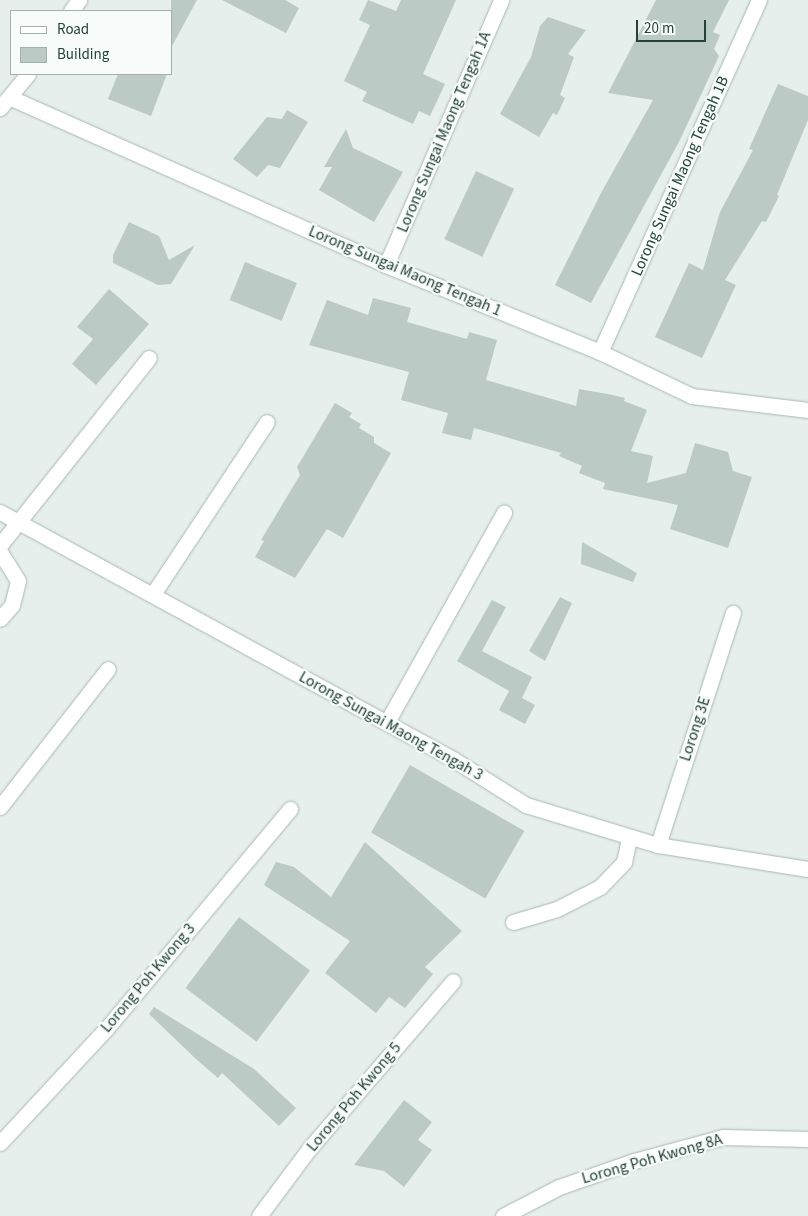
<!DOCTYPE html>
<style>
body{margin:0}
#map{position:relative;width:808px;height:1216px;overflow:hidden;background:#e6efeb;font-family:"Source Sans 3",sans-serif}
div>[style]{position:absolute}
.building>*{inset:0;background:#bbcac4;transform-origin:0 0}
.roads{filter:drop-shadow(0 0 1px #a8b8b2) drop-shadow(0 0 1px #a8b8b2)}
.minor>*{height:15px;margin:-7.5px;padding:0 7.5px;transform-origin:7.5px;border-radius:7.5px;background:#fff}
.tertiary>*{height:15px;margin:-7.5px;padding:0 7.5px;transform-origin:7.5px;border-radius:7.5px;background:#fff}
span{translate:-50% -50%;white-space:nowrap;text-align:center;line-height:1.15;-webkit-text-stroke:4.5px #f7fbf9;paint-order:stroke}
.street-label{font-size:16px;color:#24423a}
.legend{position:absolute;left:10px;top:10px;width:162px;height:65px;box-sizing:border-box;background:#f7fbf9;border:1px solid #a3b1ad;margin:0;padding:6px 9px;list-style:none;font-size:15px;color:#24423a}
.legend li{display:flex;align-items:center;gap:10px;height:25px}
.legend b{width:25px;border:1px solid #a3b1ad}
.scale{position:absolute;left:636px;top:20px;width:70px;height:22px;box-sizing:border-box;border:2px solid #24423a;border-top:0;padding-left:6px;font-size:15px;line-height:18px;white-space:nowrap;color:#24423a;-webkit-text-stroke:4px #f7fbf9;paint-order:stroke}
</style>
<div id="map">
<div class="building">
<i style="clip-path:polygon(171px 0,197px 0,171px 48px)"></i>
<i style="clip-path:polygon(222px 0,285px 0,299px 8px,286px 33px)"></i>
<i style="clip-path:polygon(368px 0,396px 11px,401px 0,456px 0,423px 74px,445px 84px,430px 116px,419px 111px,413px 124px,362px 101px,367px 92px,344px 81px,370px 25px,359px 20px)"></i>
<i style="clip-path:polygon(656px 0,729px 0,713px 32px,720px 35px,714px 49px,719px 56px,680px 140px,591px 303px,555px 285px,601px 193px,653px 100px,608px 93px)"></i>
<i style="clip-path:polygon(548px 17px,586px 30px,568px 54px,574px 57px,560px 95px,565px 98px,557px 115px,553px 113px,539px 137px,500px 114px,531px 57px,540px 26px)"></i>
<i style="clip-path:polygon(118px 74px,167px 74px,151px 116px,108px 99px)"></i>
<i style="clip-path:polygon(778px 84px,808px 96px,808px 120px,777px 195px,779px 196px,766px 222px,762px 221px,725px 280px,736px 285px,702px 358px,655px 337px,689px 263px,703px 270px,720px 212px,753px 150px,749px 149px)"></i>
<i style="clip-path:polygon(287px 110px,308px 122px,280px 168px,268px 165px,257px 177px,233px 159px,267px 117px,282px 119px)"></i>
<i style="clip-path:polygon(346px 129px,353px 148px,403px 172px,374px 222px,319px 190px,332px 167px,324px 167px)"></i>
<i style="left:476px;top:171px;width:42px;height:75px;rotate:25deg"></i>
<i style="clip-path:polygon(129px 222px,159px 236px,169px 260px,195px 245px,171px 284px,158px 285px,113px 263px,113px 255px)"></i>
<i style="left:245px;top:262px;width:56px;height:41px;rotate:22deg"></i>
<i style="clip-path:polygon(109px 289px,149px 324px,96px 385px,72px 364px,93px 339px,77px 327px)"></i>
<i style="clip-path:polygon(373px 298px,411px 308px,407px 322px,467px 339px,469px 332px,497px 340px,486px 380px,576px 406px,579px 389px,608px 394px,625px 398px,624px 401px,647px 410px,631px 451px,653px 456px,647px 483px,686px 473px,695px 443px,728px 452px,733px 471px,752px 477px,728px 548px,670px 529px,678px 505px,603px 489px,605px 483px,579px 473px,582px 466px,559px 456px,561px 453px,474px 428px,471px 440px,442px 433px,448px 413px,401px 400px,409px 372px,309px 345px,327px 300px,368px 315px)"></i>
<i style="clip-path:polygon(335px 403px,352px 413px,349px 417px,361px 424px,359px 428px,374px 437px,374px 443px,391px 453px,343px 538px,327px 529px,295px 578px,255px 557px,264px 541px,261px 540px,300px 475px,297px 467px)"></i>
<i style="clip-path:polygon(582px 542px,637px 573px,633px 582px,581px 564px)"></i>
<i style="clip-path:polygon(560px 597px,572px 603px,545px 661px,529px 651px)"></i>
<i style="clip-path:polygon(492px 600px,506px 607px,482px 651px,532px 677px,522px 698px,535px 705px,525px 724px,499px 710px,509px 691px,457px 661px)"></i>
<i style="left:410px;top:765px;width:132px;height:78px;rotate:30deg"></i>
<i style="clip-path:polygon(365px 842px,462px 931px,425px 967px,433px 974px,405px 1008px,389px 997px,376px 1013px,325px 973px,350px 941px,264px 885px,276px 862px,294px 867px,331px 897px)"></i>
<i style="left:239px;top:917px;width:89px;height:89px;rotate:37deg"></i>
<i style="clip-path:polygon(154px 1007px,254px 1069px,296px 1108px,279px 1126px,222px 1073px,218px 1078px,196px 1059px,149px 1014px)"></i>
<i style="clip-path:polygon(404px 1100px,432px 1122px,418px 1140px,432px 1150px,404px 1187px,384px 1171px,354px 1165px)"></i>
</div>
<div class="roads">
<div class="minor">
<i style="left:11px;top:98px;width:411px;rotate:24deg"></i>
<i style="left:386px;top:265px;width:231px;rotate:22.1deg"></i>
<i style="left:600px;top:352px;width:102px;rotate:25.6deg"></i>
<i style="left:692px;top:396px;width:117px;rotate:6.9deg"></i>
<i style="left:386px;top:265px;width:289px;rotate:-66.5deg"></i>
<i style="left:600px;top:352px;width:386px;rotate:-65.7deg"></i>
<i style="left:0;top:512px;width:516px;rotate:28.6deg"></i>
<i style="left:453px;top:759px;width:86px;rotate:32.2deg"></i>
<i style="left:526px;top:805px;width:138px;rotate:16.9deg"></i>
<i style="left:658px;top:845px;width:152px;rotate:9.1deg"></i>
<i style="left:0;top:545px;width:239px;rotate:-51.5deg"></i>
<i style="left:0;top:552px;width:34px;rotate:58deg"></i>
<i style="left:18px;top:581px;width:25px;rotate:104deg"></i>
<i style="left:12px;top:605px;width:18px;rotate:131deg"></i>
<i style="left:153px;top:594px;width:206px;rotate:-56.5deg"></i>
<i style="left:387px;top:722px;width:240px;rotate:-60.8deg"></i>
<i style="left:0;top:807px;width:175px;rotate:-52deg"></i>
<i style="left:658px;top:845px;width:244px;rotate:-72.1deg"></i>
<i style="left:513px;top:922px;width:46px;rotate:-16.5deg"></i>
<i style="left:557px;top:909px;width:48px;rotate:-27.1deg"></i>
<i style="left:600px;top:887px;width:35px;rotate:-46deg"></i>
<i style="left:624px;top:862px;width:25px;rotate:-78deg"></i>
<i style="left:0;top:1143px;width:156px;rotate:-47.1deg"></i>
<i style="left:106px;top:1029px;width:287px;rotate:-50.1deg"></i>
<i style="left:259px;top:1216px;width:84px;rotate:-53.3deg"></i>
<i style="left:309px;top:1149px;width:221px;rotate:-49.4deg"></i>
<i style="left:503px;top:1216px;width:63px;rotate:-27.4deg"></i>
<i style="left:559px;top:1187px;width:79px;rotate:-19.1deg"></i>
<i style="left:634px;top:1161px;width:92px;rotate:-15.1deg"></i>
<i style="left:723px;top:1137px;width:85px;rotate:1.3deg"></i>
</div>
<div class="tertiary">
<i style="left:71px;top:11px;width:14px;rotate:-54deg"></i>
<i style="left:0;top:108px;width:44px;rotate:-50.5deg"></i>
</div>
</div>
<div class="street-label">
<span style="left:444px;top:132px;rotate:-67deg">Lorong Sungai Maong Tengah 1A</span>
<span style="left:680px;top:176px;rotate:-66deg">Lorong Sungai Maong Tengah 1B</span>
<span style="left:405px;top:271px;rotate:23deg">Lorong Sungai Maong Tengah 1</span>
<span style="left:391px;top:726px;rotate:29deg">Lorong Sungai Maong Tengah 3</span>
<span style="left:695px;top:729px;rotate:-72deg">Lorong 3E</span>
<span style="left:148px;top:978px;rotate:-50deg">Lorong Poh Kwong 3</span>
<span style="left:354px;top:1097px;rotate:-50deg">Lorong Poh Kwong 5</span>
<span style="left:652px;top:1159px;rotate:-16deg">Lorong Poh Kwong 8A</span>
</div>
<ul class="legend">
<li><b style="height:6px;background:#fff"></b>Road</li>
<li><b style="height:14px;background:#bbcac4"></b>Building</li>
</ul>
<div class="scale">20 m</div>
</div>
